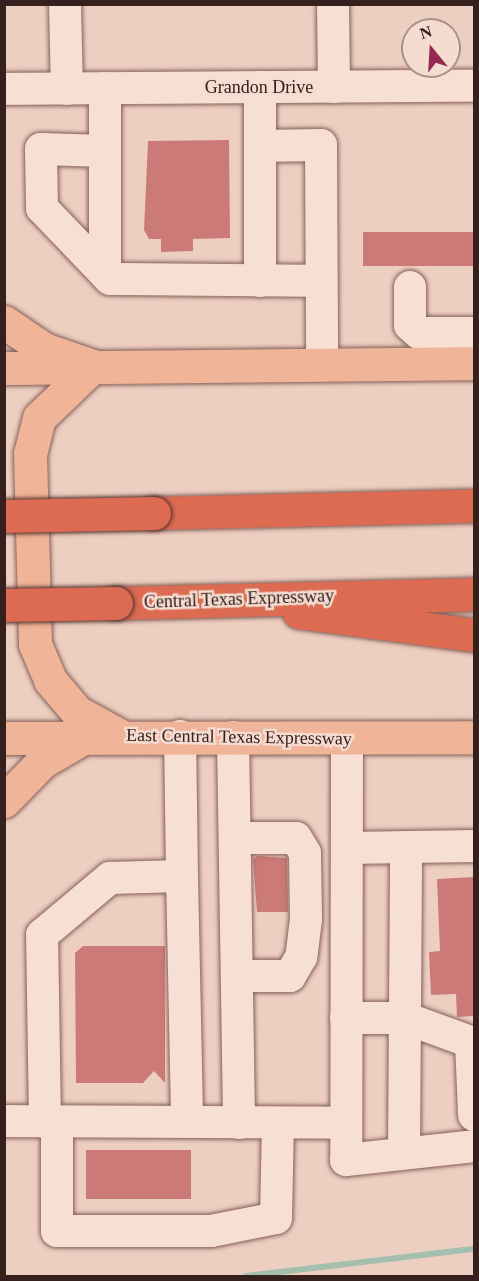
<!DOCTYPE html>
<style>
body{margin:0}
#map{position:relative;width:479px;height:1281px;overflow:hidden;background:#edcfc1;font-family:Georgia,serif}
div>[style]{position:absolute}
.stream>*{height:6px;margin:-3px;padding:0 3px;transform-origin:3px;border-radius:3px;background:#a4bfad}
.building>*{inset:0;background:#cb7a77;transform-origin:0 0}
.roads{filter:drop-shadow(0 0 2px #866059) drop-shadow(0 0 2px #866059)}
.minor>*{height:32px;margin:-16px;padding:0 16px;transform-origin:16px;border-radius:16px;background:#f8dfd4}
.major>*{height:33px;margin:-16.5px;padding:0 16.5px;transform-origin:16.5px;border-radius:16.5px;background:#f0b499}
.highway>*{height:33px;margin:-16.5px;padding:0 16.5px;transform-origin:16.5px;border-radius:16.5px;background:#dc6b52}
.bridges{filter:drop-shadow(0 0 2px #54312d) drop-shadow(0 0 2px #54312d)}
.highway-bridge>*{height:33px;margin:-16.5px;padding:0 16.5px;transform-origin:16.5px;border-radius:16.5px;background:#dc6b52}
span{translate:-50% -50%;white-space:nowrap;text-align:center;line-height:1.15;-webkit-text-stroke:5px #f5dcd0;paint-order:stroke}
.street-label{font-size:18px;color:#36201d}
.frame{position:absolute;inset:0;border:6px solid #36201d;pointer-events:none}
.north{position:absolute;left:401px;top:18px;width:60px;height:60px;box-sizing:border-box;background:#f5dcd0;border:2px solid #a99188;border-radius:50%;rotate:342deg;font-size:16px;font-weight:700;line-height:24px;text-align:center;color:#36201d}
.north::after{content:'';display:block;margin:auto;width:21px;height:27px;background:#942a53;clip-path:polygon(50% 0,100% 100%,50% 72%,0 100%)}
</style>
<div id="map">
<div class="stream">
<i style="left:246px;top:1276px;width:230px;rotate:-6.8deg"></i>
</div>
<div class="building">
<i style="clip-path:polygon(229px 140px,230px 238px,193px 239px,193px 251px,161px 252px,161px 239px,149px 239px,144px 230px,148px 141px)"></i>
<i style="left:474px;top:232px;width:34px;height:111px;rotate:90deg"></i>
<i style="clip-path:polygon(257px 856px,287px 858px,288px 912px,257px 912px,253px 859px)"></i>
<i style="clip-path:polygon(474px 877px,474px 1016px,457px 1017px,456px 994px,431px 995px,429px 952px,440px 951px,437px 879px)"></i>
<i style="clip-path:polygon(83px 946px,165px 946px,165px 1083px,154px 1071px,143px 1083px,76px 1083px,75px 953px)"></i>
<i style="left:86px;top:1150px;width:105px;height:49px"></i>
</div>
<div class="roads">
<div class="minor">
<i style="left:65px;top:4px;width:85px;rotate:88.7deg"></i>
<i style="left:333px;top:4px;width:83px;rotate:89.3deg"></i>
<i style="left:260px;top:87px;width:194px;rotate:90deg"></i>
<i style="left:105px;top:88px;width:185px;rotate:90deg"></i>
<i style="left:4px;top:89px;width:470px;rotate:-0.4deg"></i>
<i style="left:260px;top:146px;width:61px;rotate:-0.9deg"></i>
<i style="left:321px;top:145px;width:219px;rotate:89.7deg"></i>
<i style="left:105px;top:151px;width:64px;rotate:-178.2deg"></i>
<i style="left:41px;top:149px;width:59px;rotate:89deg"></i>
<i style="left:42px;top:208px;width:98px;rotate:46.2deg"></i>
<i style="left:110px;top:279px;width:211px;rotate:0.5deg"></i>
<i style="left:410px;top:287px;width:38px;rotate:90deg"></i>
<i style="left:410px;top:325px;width:12px;rotate:42deg"></i>
<i style="left:419px;top:333px;width:55px"></i>
<i style="left:233px;top:737px;width:386px;rotate:89.1deg"></i>
<i style="left:347px;top:738px;width:422px;rotate:90.1deg"></i>
<i style="left:346px;top:1160px;width:129px;rotate:-6.2deg"></i>
<i style="left:235px;top:838px;width:61px"></i>
<i style="left:296px;top:838px;width:17px;rotate:59deg"></i>
<i style="left:305px;top:853px;width:66px;rotate:89.1deg"></i>
<i style="left:306px;top:919px;width:38px;rotate:97deg"></i>
<i style="left:301px;top:957px;width:22px;rotate:120deg"></i>
<i style="left:290px;top:976px;width:53px;rotate:180deg"></i>
<i style="left:347px;top:848px;width:127px;rotate:-0.9deg"></i>
<i style="left:182px;top:876px;width:246px;rotate:88.8deg"></i>
<i style="left:346px;top:1018px;width:59px"></i>
<i style="left:405px;top:1018px;width:70px;rotate:20deg"></i>
<i style="left:471px;top:1042px;width:73px;rotate:87.6deg"></i>
<i style="left:4px;top:1121px;width:342px;rotate:0.3deg"></i>
<i style="left:45px;top:1122px;width:187px;rotate:-90.9deg"></i>
<i style="left:42px;top:935px;width:89px;rotate:-40deg"></i>
<i style="left:110px;top:878px;width:72px;rotate:-1.6deg"></i>
<i style="left:182px;top:876px;width:140px;rotate:-90.8deg"></i>
<i style="left:57px;top:1122px;width:109px;rotate:90deg"></i>
<i style="left:57px;top:1231px;width:154px"></i>
<i style="left:211px;top:1231px;width:66px;rotate:-11.3deg"></i>
<i style="left:276px;top:1218px;width:95px;rotate:-88.8deg"></i>
<i style="left:404px;top:1153px;width:306px;rotate:-89.6deg"></i>
</div>
<div class="major">
<i style="left:4px;top:322px;width:48px;rotate:34deg"></i>
<i style="left:44px;top:349px;width:52px;rotate:19.1deg"></i>
<i style="left:93px;top:366px;width:75px;rotate:136.1deg"></i>
<i style="left:39px;top:418px;width:36px;rotate:104deg"></i>
<i style="left:30px;top:453px;width:191px;rotate:88.5deg"></i>
<i style="left:35px;top:644px;width:39px;rotate:67deg"></i>
<i style="left:50px;top:680px;width:42px;rotate:49.8deg"></i>
<i style="left:77px;top:712px;width:48px;rotate:28.7deg"></i>
<i style="left:4px;top:368px;width:470px;rotate:-0.6deg"></i>
<i style="left:4px;top:738px;width:470px;rotate:-0.1deg"></i>
<i style="left:4px;top:801px;width:54px;rotate:-45.7deg"></i>
<i style="left:42px;top:762px;width:50px;rotate:-30.2deg"></i>
</div>
<div class="highway">
<i style="left:154px;top:513px;width:320px;rotate:-1.3deg"></i>
<i style="left:116px;top:603px;width:358px;rotate:-1.4deg"></i>
<i style="left:299px;top:612px;width:177px;rotate:7.5deg"></i>
</div>
</div>
<div class="bridges">
<div class="highway-bridge">
<i style="left:4px;top:516px;width:150px;rotate:-1.1deg"></i>
<i style="left:4px;top:605px;width:112px;rotate:-1deg"></i>
</div>
</div>
<div class="street-label">
<span style="left:259px;top:87px">Grandon Drive</span>
<span style="left:239px;top:599px;rotate:-2deg">Central Texas Expressway</span>
<span style="left:239px;top:737px;rotate:1deg">East Central Texas Expressway</span>
</div>
<div class="frame"></div>
<div class="north">N</div>
</div>
